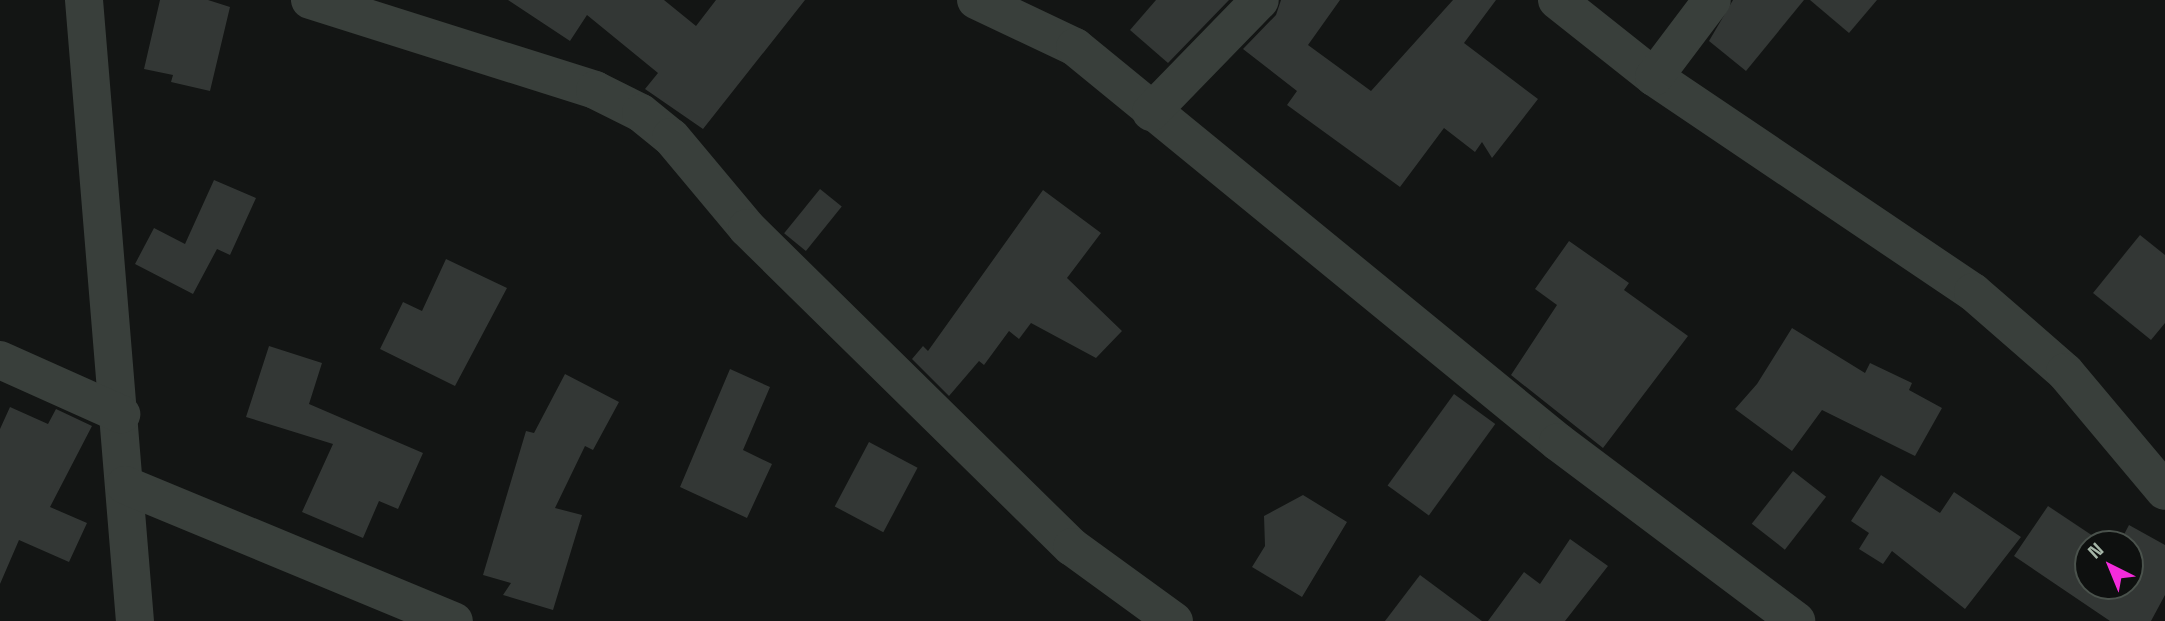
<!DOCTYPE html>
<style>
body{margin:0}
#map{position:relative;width:2165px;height:621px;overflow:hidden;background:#131514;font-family:"Space Grotesk",sans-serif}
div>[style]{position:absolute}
.building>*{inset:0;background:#333735;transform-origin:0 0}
.minor>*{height:38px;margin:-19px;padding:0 19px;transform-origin:19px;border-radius:19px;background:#393f3b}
span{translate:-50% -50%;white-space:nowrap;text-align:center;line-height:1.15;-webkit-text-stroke:7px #0e100f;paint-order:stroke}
.north{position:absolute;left:2074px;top:530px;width:70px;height:70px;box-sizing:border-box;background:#0e100f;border:2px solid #4a524c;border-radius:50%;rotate:317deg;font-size:19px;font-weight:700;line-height:28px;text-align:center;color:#a5b6a7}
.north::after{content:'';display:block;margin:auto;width:24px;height:32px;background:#f52bdb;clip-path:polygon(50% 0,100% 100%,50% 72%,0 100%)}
</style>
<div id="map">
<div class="building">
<i style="clip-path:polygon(160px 0,208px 0,230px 7px,210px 91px,171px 82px,173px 75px,144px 69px)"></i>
<i style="clip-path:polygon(508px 0,664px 0,696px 26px,716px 0,805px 0,703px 129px,645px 89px,658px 73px,587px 15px,570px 41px)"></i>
<i style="clip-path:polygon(1156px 0,1229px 0,1168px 63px,1130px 30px)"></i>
<i style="clip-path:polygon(1281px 0,1340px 0,1308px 45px,1371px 91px,1453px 0,1496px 0,1464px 43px,1538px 99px,1492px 158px,1482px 142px,1475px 152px,1444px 128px,1400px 187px,1287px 105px,1297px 91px,1243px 49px,1276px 15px)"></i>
<i style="clip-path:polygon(1733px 0,1804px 0,1746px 71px,1709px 41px)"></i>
<i style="clip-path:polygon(1810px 0,1877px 0,1849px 33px)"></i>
<i style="clip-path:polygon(214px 180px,256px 198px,230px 255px,217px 249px,193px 294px,135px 264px,154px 228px,185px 244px)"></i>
<i style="left:820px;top:189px;width:28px;height:57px;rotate:39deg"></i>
<i style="clip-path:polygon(1043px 190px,1101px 233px,1067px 278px,1122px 331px,1096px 358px,1031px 323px,1019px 339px,1009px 331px,984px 365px,979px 361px,949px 396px,912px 359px,923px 346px,928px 351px)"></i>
<i style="clip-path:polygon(2140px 235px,2165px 255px,2165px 323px,2151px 340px,2093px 293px)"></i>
<i style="clip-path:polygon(1569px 241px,1629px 283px,1624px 290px,1688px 336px,1603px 448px,1511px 375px,1557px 305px,1535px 289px)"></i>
<i style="clip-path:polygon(446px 259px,507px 288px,455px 386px,380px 349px,403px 302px,422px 311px)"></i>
<i style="clip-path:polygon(1792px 328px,1865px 373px,1870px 363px,1912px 383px,1909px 390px,1942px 408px,1915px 456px,1822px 410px,1792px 451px,1735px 409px,1757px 384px)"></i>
<i style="clip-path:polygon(269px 346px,322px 363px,309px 404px,423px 453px,398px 509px,379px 501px,363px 538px,302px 512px,333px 444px,246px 417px)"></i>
<i style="clip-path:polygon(730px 369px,770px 387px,743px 450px,772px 464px,747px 518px,680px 487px)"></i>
<i style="clip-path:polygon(565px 374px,619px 402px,593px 450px,585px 446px,555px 508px,582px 515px,553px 610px,503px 595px,511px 583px,483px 575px,526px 431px,534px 433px)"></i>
<i style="left:1454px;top:394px;width:51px;height:113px;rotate:36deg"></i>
<i style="clip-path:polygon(10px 407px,48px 424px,56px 409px,92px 426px,50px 507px,87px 523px,69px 562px,19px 540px,0 584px,0 429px)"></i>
<i style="left:869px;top:442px;width:55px;height:73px;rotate:28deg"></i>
<i style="left:1793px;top:471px;width:42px;height:67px;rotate:38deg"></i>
<i style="clip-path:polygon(1881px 475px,1940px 513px,1954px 492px,2021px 537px,1965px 609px,1892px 551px,1883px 564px,1859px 549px,1869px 533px,1851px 521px)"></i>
<i style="clip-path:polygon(1303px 495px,1347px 522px,1302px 597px,1252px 567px,1265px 546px,1264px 516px)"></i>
<i style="clip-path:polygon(2048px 506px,2105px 544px,2088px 544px,2088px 586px,2130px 586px,2130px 544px,2119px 544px,2129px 525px,2165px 545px,2165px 595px,2151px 621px,2110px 621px,2014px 556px)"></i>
<i style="clip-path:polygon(1570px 539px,1608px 566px,1565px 621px,1488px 621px,1524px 572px,1540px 584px)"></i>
<i style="clip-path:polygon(1420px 575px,1482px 621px,1385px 621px)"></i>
</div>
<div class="minor">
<i style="left:84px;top:0;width:623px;rotate:85.31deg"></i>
<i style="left:310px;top:0;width:299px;rotate:17.5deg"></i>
<i style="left:595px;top:90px;width:51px;rotate:26.6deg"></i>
<i style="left:641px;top:113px;width:38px;rotate:39deg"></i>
<i style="left:671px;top:137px;width:119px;rotate:50.1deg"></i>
<i style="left:747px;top:228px;width:455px;rotate:44.5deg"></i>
<i style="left:1072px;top:547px;width:126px;rotate:36deg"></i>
<i style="left:976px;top:0;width:110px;rotate:25.4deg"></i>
<i style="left:1075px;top:47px;width:624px;rotate:39.28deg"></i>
<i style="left:1558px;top:442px;width:298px;rotate:36.9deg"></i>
<i style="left:1557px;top:0;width:124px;rotate:38.4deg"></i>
<i style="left:1654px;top:77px;width:385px;rotate:34deg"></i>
<i style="left:1973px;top:292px;width:122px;rotate:41deg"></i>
<i style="left:2065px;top:372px;width:155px;rotate:50deg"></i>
<i style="left:1654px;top:77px;width:96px;rotate:-53deg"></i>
<i style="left:1151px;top:112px;width:156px;rotate:-45.8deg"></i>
<i style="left:0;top:360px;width:133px;rotate:24.1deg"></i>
<i style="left:125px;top:485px;width:356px;rotate:22.5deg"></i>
</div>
<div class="north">N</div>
</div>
